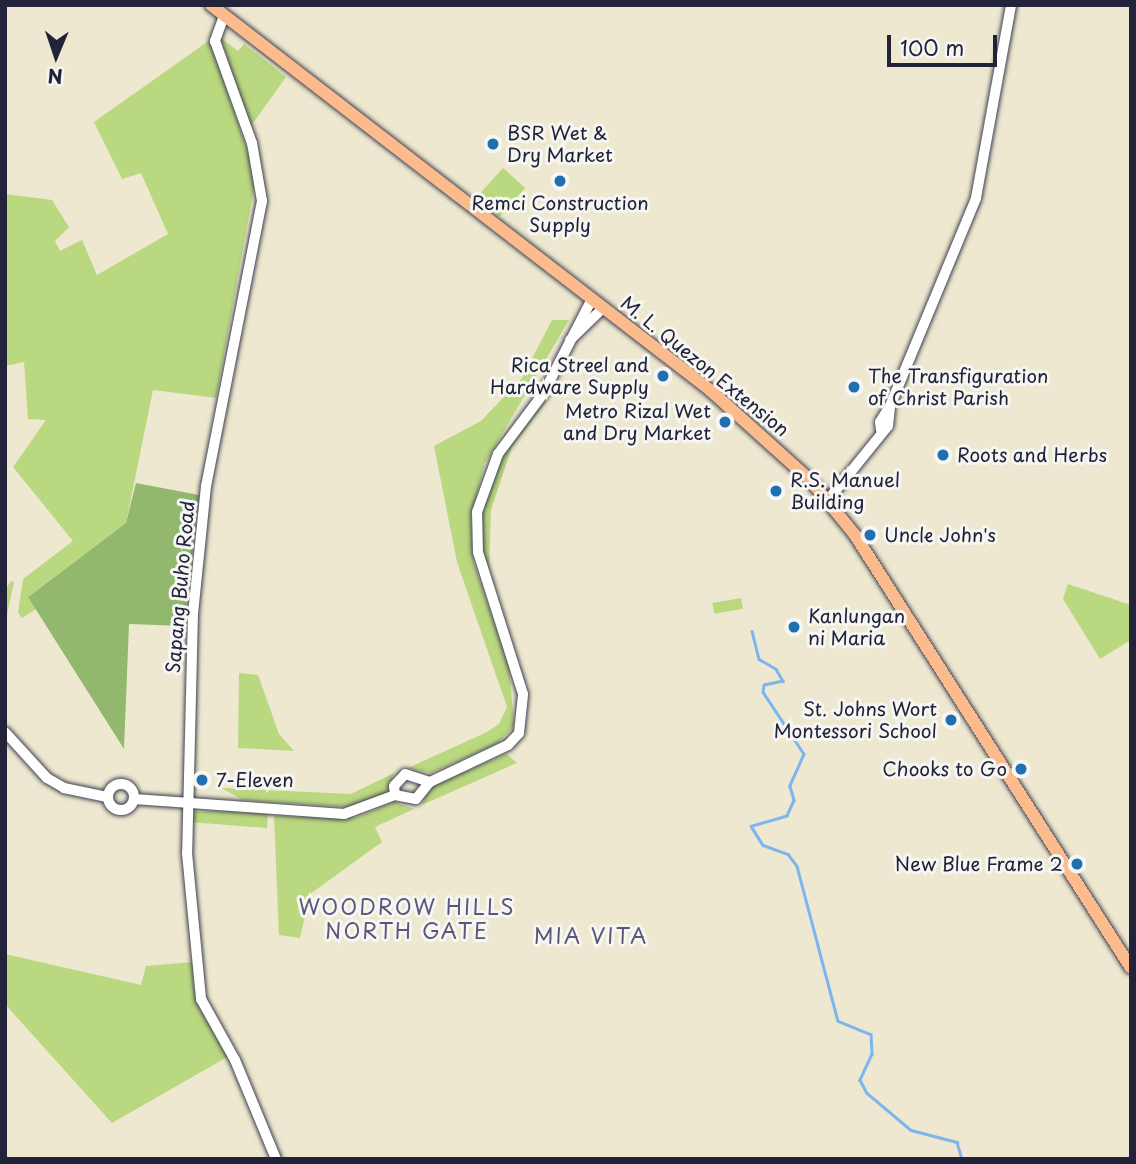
<!DOCTYPE html>
<style>
body{margin:0}
#map{position:relative;width:1136px;height:1164px;overflow:hidden;background:#ede8cf;font-family:"Playpen Sans",sans-serif}
div>[style]{position:absolute}
.green>*{inset:0;background:#b9d87f;transform-origin:0 0}
.forest>*{inset:0;background:#92b86e}
.stream>*{height:2.5px;margin:-1.25px;padding:0 1.25px;transform-origin:1.25px;border-radius:1.25px;background:#7db6ee}
.roads{filter:drop-shadow(0 0 2px #404051) drop-shadow(0 0 2px #404051)}
.minor>*{height:10px;margin:-5px;padding:0 5px;transform-origin:5px;border-radius:5px;background:#fff}
.minor>.ring{margin:-5px;padding:0;box-sizing:content-box;background:none;border:10px solid #fff;border-radius:50%}
.major>*{height:12px;margin:-6px;padding:0 6px;transform-origin:6px;border-radius:6px;background:#fbbb8d}
.dots>*{width:19px;height:19px;translate:-50% -50%;box-sizing:border-box;border:4px solid #f6f6f2;border-radius:50%}
span{translate:-50% -50%;white-space:nowrap;text-align:center;line-height:1.15;-webkit-text-stroke:6px #f6f6f2;paint-order:stroke}
.poi-label{font-size:19px;color:#22223b}
.left{translate:0 -50%;text-align:left}
.right{translate:-100% -50%;text-align:right}
.street-label{font-size:19px;color:#22223b}
.neighbourhood-label{font-size:21px;color:#5d547a;letter-spacing:2px}
.frame{position:absolute;inset:0;border:7px solid #22223b;pointer-events:none}
.north{position:absolute;left:21px;top:21px;width:70px;height:70px;-webkit-text-stroke:5px #f6f6f2;paint-order:stroke;rotate:182deg;font-size:19px;font-weight:700;line-height:28px;text-align:center;color:#22223b}
.north::after{content:'';display:block;margin:auto;width:24px;height:32px;background:#22223b;clip-path:polygon(50% 0,100% 100%,50% 72%,0 100%)}
.scale{position:absolute;left:887px;top:35px;width:110px;height:32px;box-sizing:border-box;border:4px solid #22223b;border-top:0;padding-left:9px;font-size:21px;line-height:24px;white-space:nowrap;color:#22223b;-webkit-text-stroke:5px #f6f6f2;paint-order:stroke}
</style>
<div id="map">
<div class="green">
<i style="clip-path:polygon(220px 37px,238px 51px,244px 44px,286px 77px,251px 126px)"></i>
<i style="clip-path:polygon(210px 40px,256px 177px,216px 398px,153px 390px,126px 523px,29px 596px,36px 609px,22px 618px,18px 613px,23px 579px,73px 541px,13px 467px,46px 420px,28px 419px,24px 362px,5px 366px,5px 194px,52px 200px,69px 227px,55px 241px,60px 251px,82px 240px,97px 275px,168px 234px,141px 173px,122px 179px,94px 122px)"></i>
<i style="left:503px;top:168px;width:30px;height:39px;rotate:42deg"></i>
<i style="clip-path:polygon(552px 320px,569px 320px,485px 463px,471px 516px,473px 561px,509px 665px,514px 726px,498px 743px,431px 773px,408px 768px,487px 732px,499px 724px,507px 707px,457px 562px,434px 446px,481px 421px,522px 378px)"></i>
<i style="clip-path:polygon(549px 398px,512px 447px,491px 510px,489px 568px,482px 547px,482px 516px,497px 464px,511px 436px)"></i>
<i style="clip-path:polygon(11px 581px,14px 582px,5px 624px,5px 590px)"></i>
<i style="clip-path:polygon(1068px 584px,1131px 605px,1131px 640px,1100px 659px,1063px 599px)"></i>
<i style="left:741px;top:598px;width:11px;height:29px;rotate:80deg"></i>
<i style="clip-path:polygon(239px 673px,258px 675px,279px 734px,294px 751px,238px 748px)"></i>
<i style="clip-path:polygon(507px 754px,517px 763px,422px 805px,429px 787px)"></i>
<i style="clip-path:polygon(394px 773px,386px 793px,349px 807px,243px 800px,221px 788px,351px 794px)"></i>
<i style="clip-path:polygon(394px 802px,414px 809px,375px 827px,382px 842px,310px 894px,300px 938px,279px 935px,274px 816px,356px 818px)"></i>
<i style="clip-path:polygon(222px 811px,268px 814px,267px 828px,190px 822px,194px 812px)"></i>
<i style="clip-path:polygon(5px 954px,141px 985px,146px 966px,193px 962px,194px 989px,229px 1056px,112px 1123px,5px 1004px)"></i>
</div>
<div class="forest">
<i style="clip-path:polygon(136px 483px,199px 495px,184px 626px,129px 624px,124px 749px,28px 597px,126px 523px)"></i>
</div>
<div class="stream">
<i style="left:752px;top:631px;width:29px;rotate:76deg"></i>
<i style="left:759px;top:659px;width:20px;rotate:30deg"></i>
<i style="left:776px;top:669px;width:14px;rotate:60deg"></i>
<i style="left:783px;top:681px;width:19px;rotate:168deg"></i>
<i style="left:764px;top:685px;width:7px;rotate:98deg"></i>
<i style="left:763px;top:692px;width:74px;rotate:56.5deg"></i>
<i style="left:804px;top:754px;width:35px;rotate:114deg"></i>
<i style="left:790px;top:786px;width:15px;rotate:74deg"></i>
<i style="left:794px;top:800px;width:17px;rotate:114deg"></i>
<i style="left:787px;top:816px;width:37px;rotate:164deg"></i>
<i style="left:751px;top:826px;width:22px;rotate:58deg"></i>
<i style="left:763px;top:845px;width:27px;rotate:20deg"></i>
<i style="left:788px;top:854px;width:15px;rotate:53deg"></i>
<i style="left:797px;top:866px;width:160px;rotate:75.2deg"></i>
<i style="left:838px;top:1021px;width:35px;rotate:22deg"></i>
<i style="left:871px;top:1034px;width:20px;rotate:87deg"></i>
<i style="left:872px;top:1054px;width:29px;rotate:115deg"></i>
<i style="left:860px;top:1080px;width:15px;rotate:62deg"></i>
<i style="left:867px;top:1093px;width:57px;rotate:40.1deg"></i>
<i style="left:911px;top:1130px;width:48px;rotate:14.6deg"></i>
<i style="left:957px;top:1142px;width:18px;rotate:74deg"></i>
</div>
<div class="roads">
<div class="minor">
<i style="left:224px;top:16px;width:27px;rotate:110deg"></i>
<i style="left:215px;top:41px;width:109px;rotate:70.1deg"></i>
<i style="left:252px;top:143px;width:59px;rotate:80.2deg"></i>
<i style="left:262px;top:201px;width:290px;rotate:101.1deg"></i>
<i style="left:206px;top:486px;width:128px;rotate:95.8deg"></i>
<i style="left:193px;top:613px;width:240px;rotate:91.4deg"></i>
<i style="left:187px;top:853px;width:147px;rotate:84.5deg"></i>
<i style="left:201px;top:999px;width:70px;rotate:60.9deg"></i>
<i style="left:235px;top:1060px;width:107px;rotate:67.5deg"></i>
<i style="left:570px;top:340px;width:46px;rotate:-44.1deg"></i>
<i style="left:881px;top:430px;width:8px;rotate:-97deg"></i>
<i style="left:880px;top:422px;width:19px;rotate:-58deg"></i>
<i style="left:890px;top:406px;width:225px;rotate:-67.5deg"></i>
<i style="left:976px;top:198px;width:196px;rotate:-79.7deg"></i>
<i style="left:828px;top:500px;width:95px;rotate:-51deg"></i>
<i style="left:888px;top:426px;width:20px;rotate:-84deg"></i>
<i style="left:5px;top:732px;width:62px;rotate:47.6deg"></i>
<i style="left:47px;top:778px;width:20px;rotate:30deg"></i>
<i style="left:64px;top:788px;width:44px;rotate:11.8deg"></i>
<i class="ring" style="left:108px;top:784px;width:16px;height:16px"></i>
<i style="left:395px;top:795px;width:21px;rotate:11deg"></i>
<i style="left:416px;top:799px;width:22px;rotate:-51deg"></i>
<i style="left:430px;top:782px;width:86px;rotate:-25.4deg"></i>
<i style="left:508px;top:745px;width:16px;rotate:-47deg"></i>
<i style="left:519px;top:733px;width:39px;rotate:-84deg"></i>
<i style="left:523px;top:694px;width:149px;rotate:-107.6deg"></i>
<i style="left:478px;top:552px;width:40px;rotate:-91.4deg"></i>
<i style="left:477px;top:512px;width:62px;rotate:-70.1deg"></i>
<i style="left:498px;top:454px;width:75px;rotate:-53.1deg"></i>
<i style="left:543px;top:394px;width:107px;rotate:-62.7deg"></i>
<i style="left:395px;top:795px;width:9px;rotate:-96deg"></i>
<i style="left:394px;top:786px;width:16px;rotate:-47deg"></i>
<i style="left:405px;top:774px;width:26px;rotate:18deg"></i>
<i style="left:134px;top:799px;width:211px;rotate:4.1deg"></i>
<i style="left:344px;top:814px;width:54px;rotate:-20.4deg"></i>
</div>
<div class="major">
<i style="left:211px;top:5px;width:630px;rotate:37.65deg"></i>
<i style="left:710px;top:390px;width:136px;rotate:42deg"></i>
<i style="left:811px;top:481px;width:70px;rotate:50.8deg"></i>
<i style="left:855px;top:535px;width:513px;rotate:57.49deg"></i>
</div>
</div>
<div class="dots">
<i style="left:493px;top:144px;background:#1f6fb2"></i>
<i style="left:560px;top:181px;background:#1f6fb2"></i>
<i style="left:663px;top:376px;background:#1f6fb2"></i>
<i style="left:854px;top:387px;background:#1f6fb2"></i>
<i style="left:725px;top:422px;background:#1f6fb2"></i>
<i style="left:943px;top:455px;background:#1f6fb2"></i>
<i style="left:776px;top:491px;background:#1f6fb2"></i>
<i style="left:870px;top:535px;background:#1f6fb2"></i>
<i style="left:794px;top:627px;background:#1f6fb2"></i>
<i style="left:951px;top:720px;background:#1f6fb2"></i>
<i style="left:1021px;top:769px;background:#1f6fb2"></i>
<i style="left:202px;top:780px;background:#1f6fb2"></i>
<i style="left:1077px;top:864px;background:#1f6fb2"></i>
</div>
<div class="poi-label">
<span class="left" style="left:507px;top:144px">BSR Wet &amp;<br>Dry Market</span>
<span style="left:560px;top:214px">Remci Construction<br>Supply</span>
<span class="right" style="left:649px;top:376px">Rica Streel and<br>Hardware Supply</span>
<span class="left" style="left:868px;top:387px">The Transfiguration<br>of Christ Parish</span>
<span class="right" style="left:711px;top:422px">Metro Rizal Wet<br>and Dry Market</span>
<span class="left" style="left:957px;top:455px">Roots and Herbs</span>
<span class="left" style="left:790px;top:491px">R.S. Manuel<br>Building</span>
<span class="left" style="left:884px;top:535px">Uncle John's</span>
<span class="left" style="left:808px;top:627px">Kanlungan<br>ni Maria</span>
<span class="right" style="left:937px;top:720px">St. Johns Wort<br>Montessori School</span>
<span class="right" style="left:1007px;top:769px">Chooks to Go</span>
<span class="left" style="left:216px;top:780px">7-Eleven</span>
<span class="right" style="left:1063px;top:864px">New Blue Frame 2</span>
</div>
<div class="street-label">
<span style="left:705px;top:366px;rotate:39deg">M. L. Quezon Extension</span>
<span style="left:180px;top:587px;rotate:-85deg">Sapang Buho Road</span>
</div>
<div class="neighbourhood-label">
<span style="left:407px;top:918px">WOODROW HILLS<br>NORTH GATE</span>
<span style="left:591px;top:935px">MIA VITA</span>
</div>
<div class="frame"></div>
<div class="north">N</div>
<div class="scale">100 m</div>
</div>
